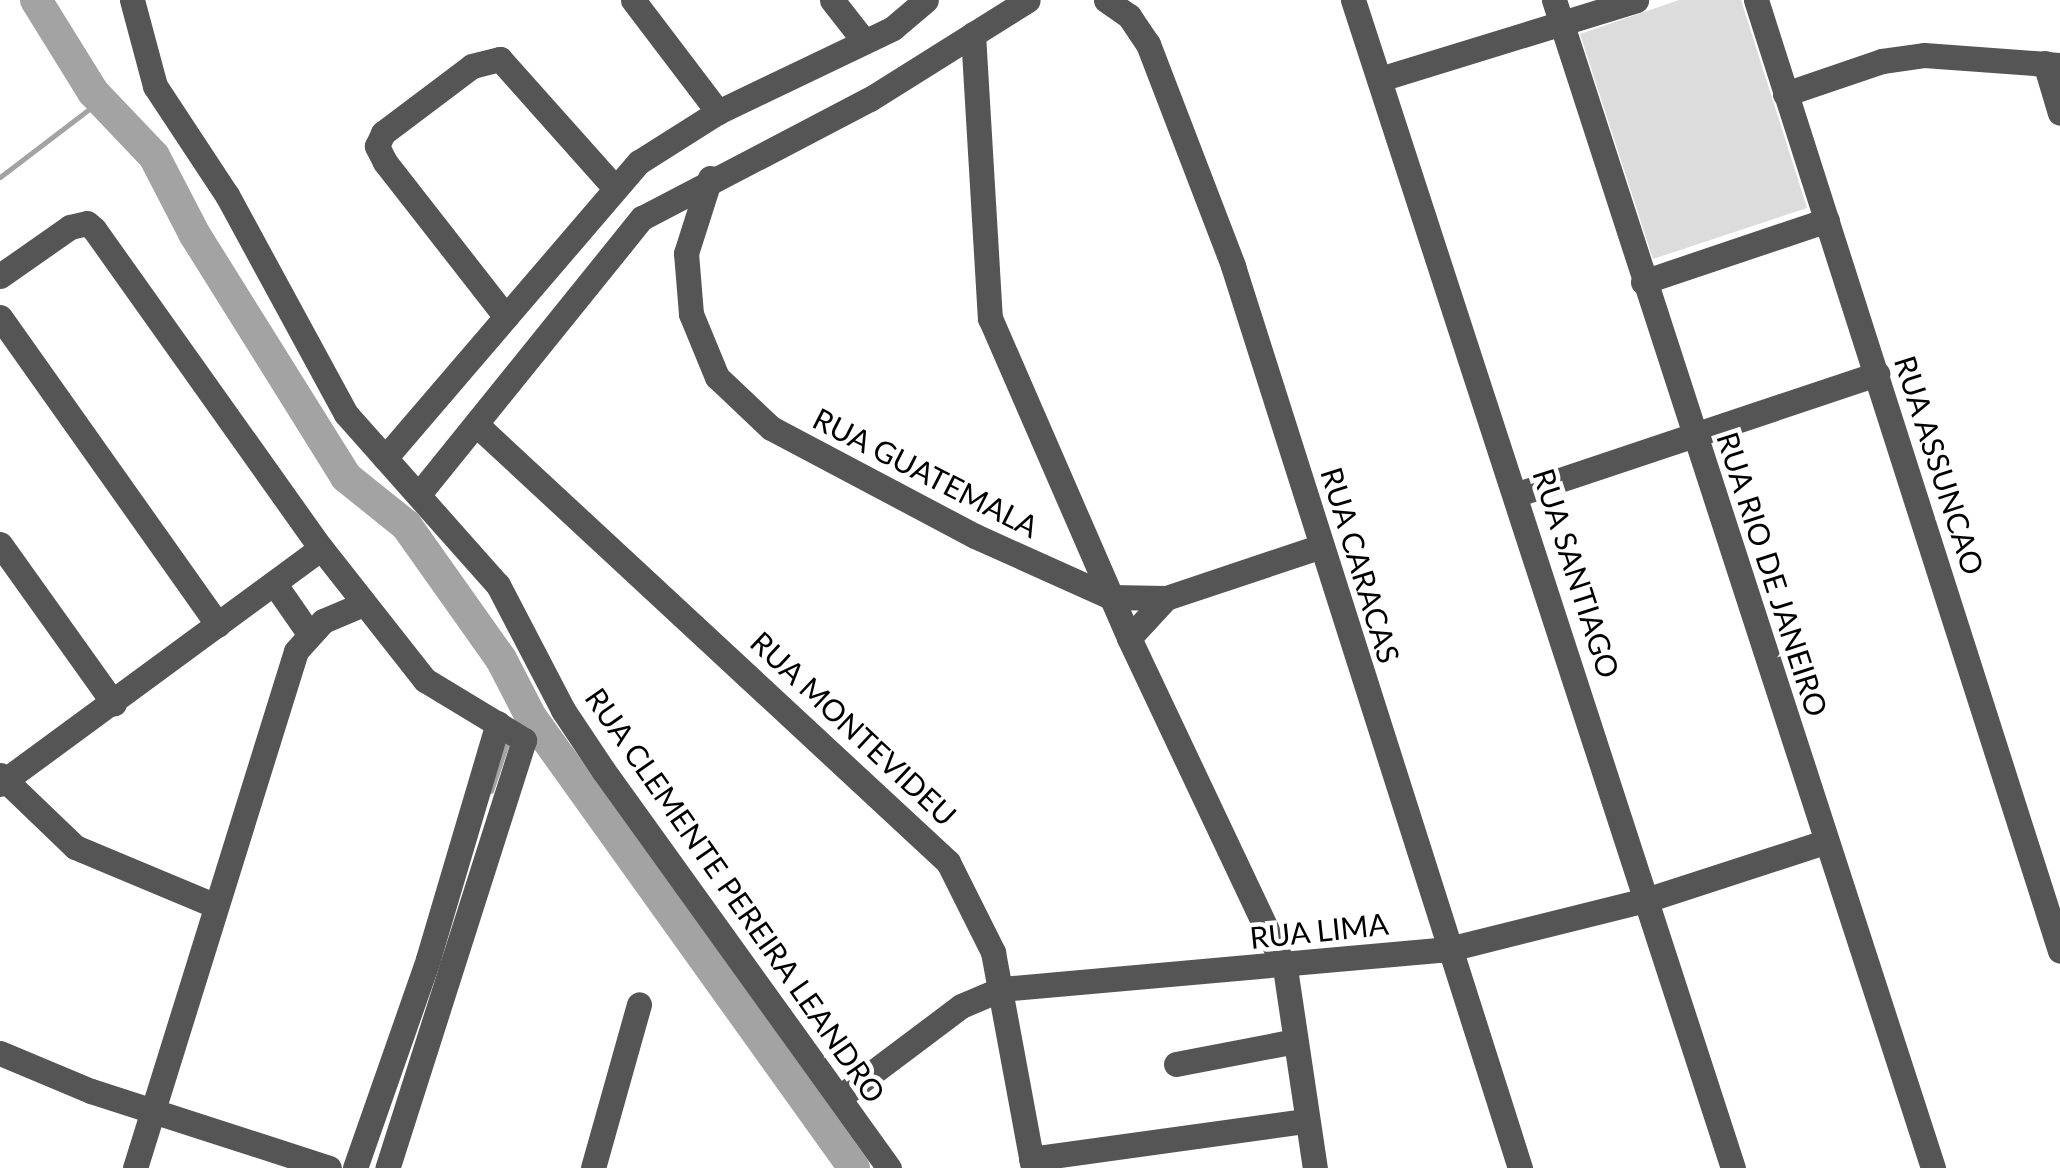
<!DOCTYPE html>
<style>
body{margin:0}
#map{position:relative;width:2060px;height:1168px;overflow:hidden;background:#fff;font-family:Lato,sans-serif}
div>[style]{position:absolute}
.green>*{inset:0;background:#dcdcdc}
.stream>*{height:5px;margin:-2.5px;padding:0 2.5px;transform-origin:2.5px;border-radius:2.5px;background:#a3a3a3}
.river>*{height:32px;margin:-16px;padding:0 16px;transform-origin:16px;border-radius:16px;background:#a3a3a3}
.minor>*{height:25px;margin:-12.5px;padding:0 12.5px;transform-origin:12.5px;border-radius:12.5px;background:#555}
span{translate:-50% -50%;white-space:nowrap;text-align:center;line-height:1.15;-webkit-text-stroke:9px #fff;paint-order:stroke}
.street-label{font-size:30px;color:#000}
</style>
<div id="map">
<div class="green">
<i style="clip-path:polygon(1679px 0,1741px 0,1807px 208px,1653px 259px,1580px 34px)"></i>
</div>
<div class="stream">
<i style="left:0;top:177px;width:127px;rotate:-37.3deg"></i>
<i style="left:519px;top:728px;width:16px;rotate:-43deg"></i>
<i style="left:491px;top:791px;width:54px;rotate:-71.6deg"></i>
</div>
<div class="river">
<i style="left:36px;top:0;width:108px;rotate:58.2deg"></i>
<i style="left:93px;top:92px;width:88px;rotate:46.4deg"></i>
<i style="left:154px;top:156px;width:89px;rotate:62.6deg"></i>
<i style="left:195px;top:235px;width:285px;rotate:58deg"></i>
<i style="left:346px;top:477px;width:77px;rotate:38.7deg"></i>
<i style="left:406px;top:525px;width:164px;rotate:54.7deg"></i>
<i style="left:501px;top:659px;width:65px;rotate:62.7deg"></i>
<i style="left:531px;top:717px;width:555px;rotate:54.39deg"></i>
</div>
<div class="minor">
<i style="left:132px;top:0;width:89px;rotate:75deg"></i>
<i style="left:155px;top:86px;width:131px;rotate:56.6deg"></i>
<i style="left:227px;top:195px;width:249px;rotate:61.5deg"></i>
<i style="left:346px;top:414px;width:229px;rotate:48.4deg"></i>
<i style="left:498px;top:585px;width:141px;rotate:62.5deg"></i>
<i style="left:563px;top:710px;width:72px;rotate:56.3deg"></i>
<i style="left:603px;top:770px;width:490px;rotate:54.3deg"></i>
<i style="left:633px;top:0;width:141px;rotate:52.8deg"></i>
<i style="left:832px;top:0;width:52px;rotate:52deg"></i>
<i style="left:1106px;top:0;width:28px;rotate:35deg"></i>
<i style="left:1129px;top:16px;width:34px;rotate:56deg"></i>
<i style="left:1148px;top:44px;width:238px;rotate:69deg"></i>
<i style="left:1233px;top:266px;width:947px;rotate:72.35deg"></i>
<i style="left:1353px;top:0;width:1228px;rotate:71.98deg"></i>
<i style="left:1554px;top:0;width:1228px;rotate:72.02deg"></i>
<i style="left:1756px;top:0;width:998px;rotate:72.27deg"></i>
<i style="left:973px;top:34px;width:285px;rotate:86.6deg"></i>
<i style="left:990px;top:318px;width:349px;rotate:66.5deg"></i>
<i style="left:1129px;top:638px;width:365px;rotate:64.7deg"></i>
<i style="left:1285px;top:968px;width:202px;rotate:81.5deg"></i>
<i style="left:2045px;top:63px;width:52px;rotate:73.3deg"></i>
<i style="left:1380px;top:79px;width:268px;rotate:-17.1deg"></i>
<i style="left:1785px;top:94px;width:102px;rotate:-18.8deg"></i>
<i style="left:1882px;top:61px;width:42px;rotate:-8.1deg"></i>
<i style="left:1924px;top:55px;width:136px;rotate:4.2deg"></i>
<i style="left:710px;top:178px;width:79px;rotate:107.7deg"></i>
<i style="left:686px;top:253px;width:61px;rotate:85.3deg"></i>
<i style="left:691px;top:314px;width:68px;rotate:67.6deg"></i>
<i style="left:717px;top:377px;width:74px;rotate:43.4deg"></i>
<i style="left:771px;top:428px;width:231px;rotate:27.9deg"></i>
<i style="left:975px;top:536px;width:149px;rotate:24.2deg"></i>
<i style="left:1111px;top:597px;width:55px;rotate:1deg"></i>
<i style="left:1166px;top:598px;width:163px;rotate:-18.5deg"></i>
<i style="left:0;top:276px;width:85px;rotate:-35deg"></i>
<i style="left:70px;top:227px;width:17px;rotate:-13deg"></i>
<i style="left:87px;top:223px;width:9px;rotate:41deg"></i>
<i style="left:94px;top:229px;width:392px;rotate:54.6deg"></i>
<i style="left:321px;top:548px;width:168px;rotate:51.8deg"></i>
<i style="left:425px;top:680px;width:116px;rotate:31.2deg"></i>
<i style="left:524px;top:740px;width:449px;rotate:107.7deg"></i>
<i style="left:1643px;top:282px;width:194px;rotate:-18.6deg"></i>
<i style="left:0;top:317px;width:377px;rotate:54.7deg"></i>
<i style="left:506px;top:317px;width:197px;rotate:-128deg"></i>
<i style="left:385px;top:162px;width:18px;rotate:-117deg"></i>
<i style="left:377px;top:146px;width:14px;rotate:-65deg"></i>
<i style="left:383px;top:133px;width:111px;rotate:-37deg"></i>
<i style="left:472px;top:66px;width:29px;rotate:-14deg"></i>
<i style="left:500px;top:59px;width:171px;rotate:48.3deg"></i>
<i style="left:479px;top:427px;width:640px;rotate:42.85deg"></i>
<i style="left:948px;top:862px;width:101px;rotate:63.4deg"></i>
<i style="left:993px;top:952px;width:220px;rotate:79.5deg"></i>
<i style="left:385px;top:458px;width:390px;rotate:-49.4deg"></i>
<i style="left:639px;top:162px;width:93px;rotate:-32.3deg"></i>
<i style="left:718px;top:112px;width:194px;rotate:-25.6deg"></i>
<i style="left:893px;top:28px;width:43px;rotate:-40.3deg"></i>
<i style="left:419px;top:494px;width:355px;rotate:-51.1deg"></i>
<i style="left:642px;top:218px;width:257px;rotate:-27.6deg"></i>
<i style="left:870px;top:99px;width:186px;rotate:-32.1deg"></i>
<i style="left:1518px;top:494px;width:379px;rotate:-18.5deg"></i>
<i style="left:0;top:544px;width:196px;rotate:54.5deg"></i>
<i style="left:274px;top:583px;width:60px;rotate:55.2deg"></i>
<i style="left:1129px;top:638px;width:54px;rotate:-47.2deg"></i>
<i style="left:0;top:775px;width:104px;rotate:43.8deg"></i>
<i style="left:75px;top:847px;width:153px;rotate:22.7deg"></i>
<i style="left:0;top:784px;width:398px;rotate:-36.3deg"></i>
<i style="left:0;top:1053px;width:99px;rotate:22.7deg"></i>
<i style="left:91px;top:1091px;width:250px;rotate:17.9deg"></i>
<i style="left:1176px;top:1064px;width:121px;rotate:-10.9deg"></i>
<i style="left:840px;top:1097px;width:151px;rotate:-36.9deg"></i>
<i style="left:961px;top:1006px;width:43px;rotate:-23deg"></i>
<i style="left:1001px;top:989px;width:450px;rotate:-5.1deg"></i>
<i style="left:1449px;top:949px;width:203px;rotate:-14deg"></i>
<i style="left:1646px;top:900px;width:188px;rotate:-18deg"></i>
<i style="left:1031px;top:1159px;width:277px;rotate:-7.9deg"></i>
<i style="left:135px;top:1168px;width:541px;rotate:-72.7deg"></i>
<i style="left:296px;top:651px;width:40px;rotate:-48deg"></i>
<i style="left:323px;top:621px;width:43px;rotate:-23deg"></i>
<i style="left:355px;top:1168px;width:221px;rotate:-70.7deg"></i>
<i style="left:428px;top:959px;width:246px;rotate:-73.5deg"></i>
<i style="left:593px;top:1168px;width:170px;rotate:-74.3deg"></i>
</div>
<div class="street-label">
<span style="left:1940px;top:465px;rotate:72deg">RUA ASSUNCAO</span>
<span style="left:926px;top:472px;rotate:27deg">RUA GUATEMALA</span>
<span style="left:1361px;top:565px;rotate:73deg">RUA CARACAS</span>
<span style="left:1577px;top:573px;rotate:72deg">RUA SANTIAGO</span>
<span style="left:1773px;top:574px;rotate:72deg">RUA RIO DE JANEIRO</span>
<span style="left:854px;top:728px;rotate:43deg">RUA MONTEVIDEU</span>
<span style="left:736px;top:895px;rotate:55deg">RUA CLEMENTE PEREIRA LEANDRO</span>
<span style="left:1319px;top:930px;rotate:-6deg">RUA LIMA</span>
</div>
</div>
